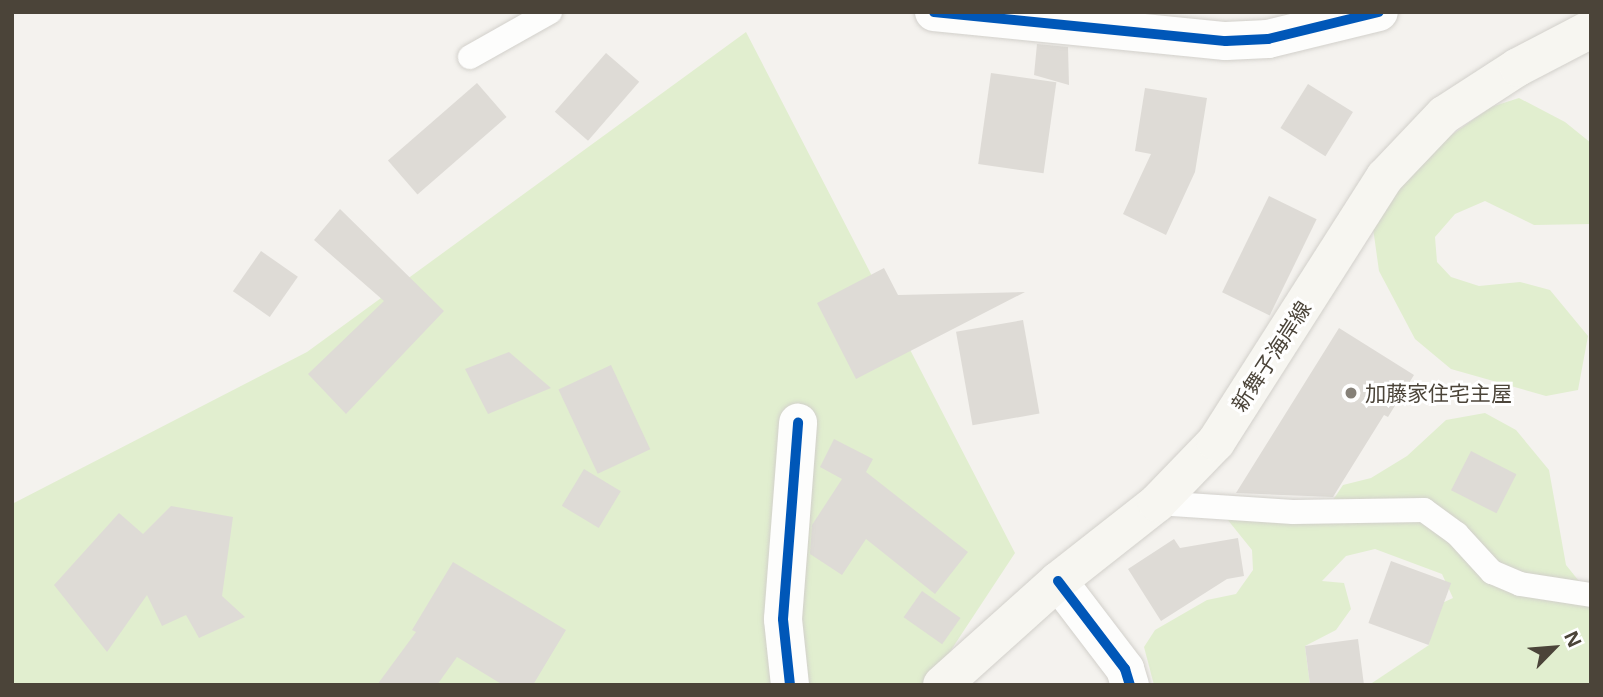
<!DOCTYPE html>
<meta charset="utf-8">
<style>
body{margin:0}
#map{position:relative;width:1603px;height:697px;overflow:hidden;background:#f4f2ee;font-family:"Noto Sans","Noto Sans JP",sans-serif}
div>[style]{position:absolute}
.green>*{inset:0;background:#e1eecf}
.building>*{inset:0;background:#dedbd6;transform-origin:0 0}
.roads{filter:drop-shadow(0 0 2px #d2d0cb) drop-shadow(0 0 2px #d2d0cb)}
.service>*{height:24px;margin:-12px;padding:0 12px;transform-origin:12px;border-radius:12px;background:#fdfdfc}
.minor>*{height:38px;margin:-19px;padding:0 19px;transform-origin:19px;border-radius:19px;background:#fdfdfc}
.secondary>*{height:38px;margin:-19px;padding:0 19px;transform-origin:19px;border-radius:19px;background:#f7f6f1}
.cycleway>*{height:10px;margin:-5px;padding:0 5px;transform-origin:5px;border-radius:5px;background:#0057b8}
.dots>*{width:19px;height:19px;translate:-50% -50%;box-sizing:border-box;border:4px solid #fff;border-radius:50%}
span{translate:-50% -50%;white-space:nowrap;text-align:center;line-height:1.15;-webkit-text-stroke:6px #fff;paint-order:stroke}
.street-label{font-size:21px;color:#4b4439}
.poi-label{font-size:21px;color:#4b4439}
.left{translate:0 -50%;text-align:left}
.frame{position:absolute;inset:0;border:14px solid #4b4439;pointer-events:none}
.north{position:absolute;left:1519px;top:613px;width:70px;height:70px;-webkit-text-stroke:5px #fff;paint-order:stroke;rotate:65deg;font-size:19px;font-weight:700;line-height:28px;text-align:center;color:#4b4439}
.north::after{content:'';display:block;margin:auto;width:24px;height:32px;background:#4b4439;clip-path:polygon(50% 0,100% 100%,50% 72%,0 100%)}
</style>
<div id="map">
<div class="green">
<i style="clip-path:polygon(746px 32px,1015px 553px,928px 685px,12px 685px,12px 504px,307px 352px)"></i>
<i style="clip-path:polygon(1519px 98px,1565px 122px,1591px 143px,1591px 224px,1534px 225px,1485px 201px,1455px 214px,1435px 237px,1437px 262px,1451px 277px,1479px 286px,1520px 282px,1550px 290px,1588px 336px,1578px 390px,1546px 396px,1451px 369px,1415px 339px,1379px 271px,1373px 228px,1422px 156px,1491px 107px)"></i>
<i style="clip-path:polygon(1485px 413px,1516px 430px,1549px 470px,1566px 565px,1591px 596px,1591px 685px,1369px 685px,1429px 645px,1433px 614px,1440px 604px,1453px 598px,1442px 574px,1375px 549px,1346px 556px,1322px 581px,1344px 583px,1351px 609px,1336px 630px,1305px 646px,1310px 685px,1154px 685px,1144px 647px,1155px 630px,1207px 600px,1236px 594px,1253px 570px,1252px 550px,1223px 514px,1325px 512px,1343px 485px,1371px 478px,1407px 456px,1446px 420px)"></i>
</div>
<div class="building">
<i style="clip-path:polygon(1037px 44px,1068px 47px,1069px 85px,1034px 75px)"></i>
<i style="left:606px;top:53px;width:44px;height:78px;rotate:41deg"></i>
<i style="left:991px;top:73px;width:66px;height:92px;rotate:8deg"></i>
<i style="left:477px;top:83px;width:45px;height:118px;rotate:49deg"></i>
<i style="left:1308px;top:84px;width:53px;height:52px;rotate:32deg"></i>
<i style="clip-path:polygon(1145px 88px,1207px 98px,1195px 172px,1166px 235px,1123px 214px,1151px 154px,1135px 151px)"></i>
<i style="left:1269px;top:196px;width:53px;height:107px;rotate:26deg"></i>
<i style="clip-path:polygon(340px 209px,444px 311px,346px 414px,308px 374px,384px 301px,314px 240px)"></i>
<i style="left:261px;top:251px;width:45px;height:49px;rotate:35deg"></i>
<i style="clip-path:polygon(884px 268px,898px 295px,1025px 292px,856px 379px,817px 303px)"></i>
<i style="left:1023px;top:320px;width:95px;height:68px;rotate:80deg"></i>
<i style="clip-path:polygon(1339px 328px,1414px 375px,1388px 417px,1384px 415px,1333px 497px,1236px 493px)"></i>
<i style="clip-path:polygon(509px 352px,551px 388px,488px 414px,465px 369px)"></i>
<i style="left:611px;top:365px;width:93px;height:58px;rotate:65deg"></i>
<i style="clip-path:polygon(834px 439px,873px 459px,866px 472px,968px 552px,935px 594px,866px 539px,842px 575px,810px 554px,812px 525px,842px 479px,820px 467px)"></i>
<i style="left:1471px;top:451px;width:51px;height:44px;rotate:27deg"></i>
<i style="left:584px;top:469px;width:43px;height:43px;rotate:31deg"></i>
<i style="clip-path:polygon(171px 506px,233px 517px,222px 596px,245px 617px,199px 638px,186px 615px,162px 626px,147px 595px,107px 652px,54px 585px,119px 513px,143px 534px)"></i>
<i style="clip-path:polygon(1238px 538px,1244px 576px,1227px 579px,1161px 621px,1128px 569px,1174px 539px,1180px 548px)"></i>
<i style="left:1391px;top:561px;width:64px;height:66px;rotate:20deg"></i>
<i style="clip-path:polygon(453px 562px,566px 630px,533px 685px,503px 685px,457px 657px,437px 685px,377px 685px,416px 632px,412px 630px)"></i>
<i style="left:922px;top:591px;width:47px;height:32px;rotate:35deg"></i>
<i style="clip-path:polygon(1358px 639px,1364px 685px,1310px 685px,1305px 646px)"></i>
</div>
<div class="roads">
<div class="service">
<i style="left:470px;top:57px;width:92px;rotate:-29.4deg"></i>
<i style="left:1157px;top:503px;width:136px;rotate:3.8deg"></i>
<i style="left:1293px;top:512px;width:131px;rotate:-0.9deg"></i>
<i style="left:1424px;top:510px;width:41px;rotate:36deg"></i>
<i style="left:1457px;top:534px;width:52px;rotate:47.4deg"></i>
<i style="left:1492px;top:572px;width:30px;rotate:23deg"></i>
<i style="left:1520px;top:584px;width:72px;rotate:8.8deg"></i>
</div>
<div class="minor">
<i style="left:934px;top:12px;width:293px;rotate:5.7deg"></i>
<i style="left:1226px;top:41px;width:42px;rotate:-2.7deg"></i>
<i style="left:1268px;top:39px;width:114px;rotate:-13.7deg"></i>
<i style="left:1058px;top:581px;width:111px;rotate:52.7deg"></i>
<i style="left:1125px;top:669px;width:17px;rotate:73deg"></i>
<i style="left:790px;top:685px;width:66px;rotate:-96.1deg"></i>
<i style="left:783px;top:619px;width:197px;rotate:-85.6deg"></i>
</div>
<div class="secondary">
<i style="left:942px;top:685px;width:156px;rotate:-41.9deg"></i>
<i style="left:1058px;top:581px;width:126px;rotate:-38.2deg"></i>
<i style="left:1157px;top:503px;width:85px;rotate:-46deg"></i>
<i style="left:1216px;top:442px;width:314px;rotate:-57.5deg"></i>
<i style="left:1385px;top:177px;width:86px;rotate:-46.4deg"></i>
<i style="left:1444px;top:115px;width:88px;rotate:-33deg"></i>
<i style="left:1518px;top:67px;width:82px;rotate:-27.5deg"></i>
</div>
</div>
<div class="cycleway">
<i style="left:934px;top:12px;width:293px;rotate:5.7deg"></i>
<i style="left:1226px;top:41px;width:42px;rotate:-2.7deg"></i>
<i style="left:1268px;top:39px;width:114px;rotate:-13.7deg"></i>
<i style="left:1058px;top:581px;width:111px;rotate:52.7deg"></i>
<i style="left:1125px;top:669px;width:17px;rotate:73deg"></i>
<i style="left:790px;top:685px;width:66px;rotate:-96.1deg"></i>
<i style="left:783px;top:619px;width:197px;rotate:-85.6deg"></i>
</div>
<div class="dots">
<i style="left:1351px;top:393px;background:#868178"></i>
</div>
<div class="street-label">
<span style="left:1271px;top:356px;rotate:-57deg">新舞子海岸線</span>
</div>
<div class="poi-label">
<span class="left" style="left:1365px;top:393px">加藤家住宅主屋</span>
</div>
<div class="frame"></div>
<div class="north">N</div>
</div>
